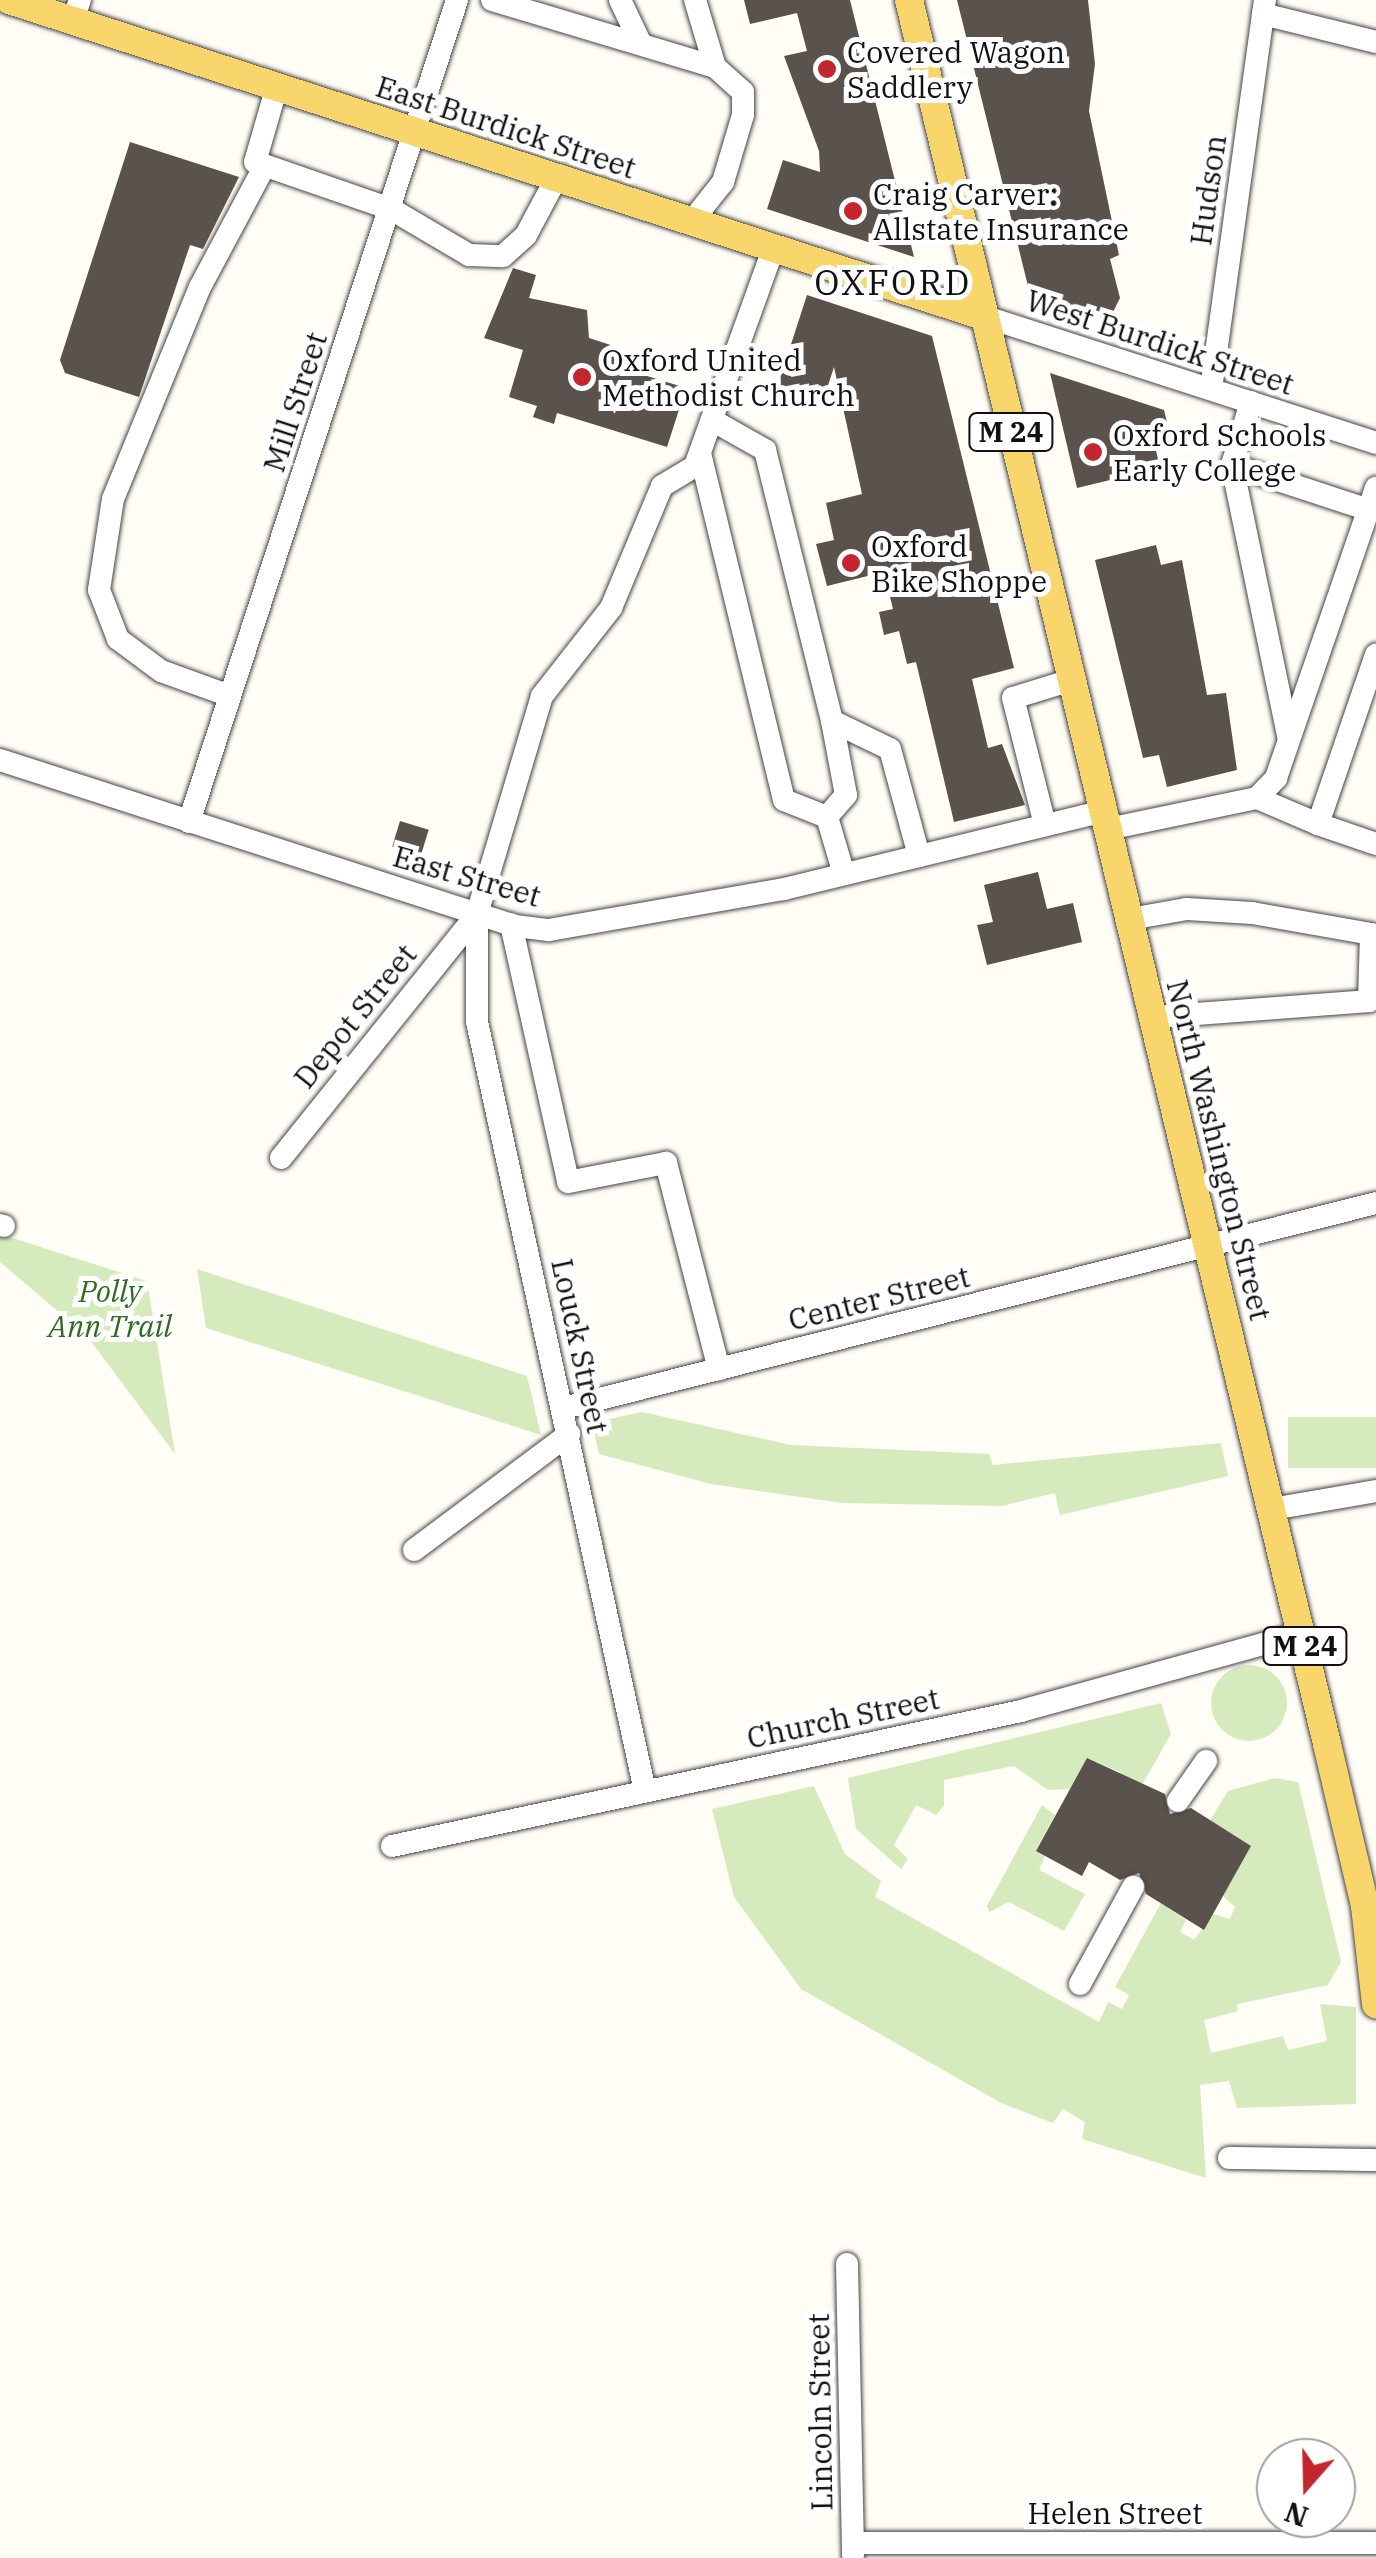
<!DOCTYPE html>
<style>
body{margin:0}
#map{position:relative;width:1376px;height:2558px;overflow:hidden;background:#fffdf5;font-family:"IBM Plex Serif",serif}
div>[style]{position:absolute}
.green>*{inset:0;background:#d5ebbd;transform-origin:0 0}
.round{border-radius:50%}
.building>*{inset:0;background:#5a524d;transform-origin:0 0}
.roads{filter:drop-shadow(0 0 2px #444) drop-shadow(0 0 2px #444)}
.minor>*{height:22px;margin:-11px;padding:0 11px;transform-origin:11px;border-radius:11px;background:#fff}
.major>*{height:28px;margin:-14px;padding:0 14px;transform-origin:14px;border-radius:14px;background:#f9d66b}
.dots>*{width:28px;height:28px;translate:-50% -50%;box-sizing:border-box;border:5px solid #fff;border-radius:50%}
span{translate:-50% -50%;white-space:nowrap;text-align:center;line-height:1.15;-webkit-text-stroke:10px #fff;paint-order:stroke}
.shield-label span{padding:2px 8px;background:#fff;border:2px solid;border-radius:8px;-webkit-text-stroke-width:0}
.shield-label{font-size:28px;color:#111;font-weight:700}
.poi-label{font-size:30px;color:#111}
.left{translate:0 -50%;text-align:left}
.street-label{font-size:30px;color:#111}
.park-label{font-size:30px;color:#2f6b1f;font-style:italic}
.quarter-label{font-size:35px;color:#111;letter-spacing:2.5px}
.north{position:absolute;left:1256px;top:2438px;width:100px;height:100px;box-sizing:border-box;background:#fff;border:2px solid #a0a0a0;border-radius:50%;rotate:200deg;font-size:28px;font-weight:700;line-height:40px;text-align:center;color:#111}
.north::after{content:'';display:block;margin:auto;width:35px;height:45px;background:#c4262e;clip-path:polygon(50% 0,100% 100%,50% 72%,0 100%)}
</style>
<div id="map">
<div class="green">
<i style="clip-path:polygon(0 1234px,147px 1281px,175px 1454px,87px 1336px,0 1262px)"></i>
<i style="clip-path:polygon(197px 1269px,527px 1376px,541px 1435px,206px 1328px)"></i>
<i style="clip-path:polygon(642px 1412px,791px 1445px,989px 1454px,993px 1465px,1221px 1443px,1228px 1476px,1060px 1515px,1055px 1493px,1002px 1506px,842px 1503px,711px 1484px,599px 1454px,592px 1423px)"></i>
<i style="left:1376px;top:1417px;width:51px;height:88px;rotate:90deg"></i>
<i class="round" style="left:1211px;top:1665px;width:76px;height:76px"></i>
<i style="clip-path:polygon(1161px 1703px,1171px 1734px,1138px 1792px,1120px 1772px,1087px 1758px,1071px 1789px,1048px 1790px,1014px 1766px,944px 1780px,944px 1806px,936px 1815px,916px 1805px,894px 1845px,908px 1859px,901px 1869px,856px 1829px,848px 1778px)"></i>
<i style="clip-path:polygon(1275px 1778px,1298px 1782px,1341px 1962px,1328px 1985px,1237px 2004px,1238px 2011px,1204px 2020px,1211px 2053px,1283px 2036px,1288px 2050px,1327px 2041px,1320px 2004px,1356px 2007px,1356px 2104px,1237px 2108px,1229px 2081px,1200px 2085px,1206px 2178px,1082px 2139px,1085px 2122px,1063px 2109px,1053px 2123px,1001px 2103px,801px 1989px,734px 1897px,712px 1809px,814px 1786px,845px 1854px,881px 1881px,875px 1897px,1099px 2022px,1108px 2002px,1122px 2009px,1129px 1995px,1115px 1987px,1161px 1903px,1186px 1920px,1180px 1932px,1194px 1940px,1213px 1914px,1230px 1919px,1235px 1907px,1223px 1896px,1251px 1846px,1209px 1822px,1228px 1791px)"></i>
<i style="clip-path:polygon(1042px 1805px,1055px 1815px,1036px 1850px,1045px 1856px,1039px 1870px,1085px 1894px,1064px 1931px,1009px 1902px,989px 1912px,987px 1906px)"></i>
</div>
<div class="building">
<i style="clip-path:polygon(744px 0,850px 0,914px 257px,767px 209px,783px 160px,820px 172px,819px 151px,784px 56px,807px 51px,797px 13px,750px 24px)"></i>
<i style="clip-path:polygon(957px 0,1088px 0,1095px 64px,1089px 111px,1119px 255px,1110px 259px,1120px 298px,1109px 320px,1030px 294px)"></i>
<i style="clip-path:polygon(130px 142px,239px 177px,203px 249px,190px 245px,139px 397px,65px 373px,60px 360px)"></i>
<i style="clip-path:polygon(513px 268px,536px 275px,529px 298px,587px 310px,589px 338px,620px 348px,615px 366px,686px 388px,667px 447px,557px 413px,554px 424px,533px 417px,537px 406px,509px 397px,523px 350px,484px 338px)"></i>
<i style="clip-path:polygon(807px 295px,932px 336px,1014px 668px,972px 679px,988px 748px,1002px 744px,1025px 805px,954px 822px,916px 662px,907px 664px,899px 631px,884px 635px,879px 612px,893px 609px,884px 572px,827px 586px,816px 544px,834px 540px,826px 503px,862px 494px,834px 367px,820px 410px,771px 406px)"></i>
<i style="clip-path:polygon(1050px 373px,1164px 410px,1172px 443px,1155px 446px,1160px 468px,1077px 488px)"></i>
<i style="clip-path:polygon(1156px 545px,1161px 565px,1182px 560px,1207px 695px,1226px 693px,1237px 770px,1167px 787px,1159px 755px,1143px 758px,1095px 560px)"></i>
<i style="left:400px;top:821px;width:30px;height:27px;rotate:17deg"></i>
<i style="clip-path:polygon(1038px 872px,1047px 909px,1073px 903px,1082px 942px,987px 965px,977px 925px,993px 922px,984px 885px)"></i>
<i style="clip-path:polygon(1087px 1758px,1165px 1794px,1170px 1814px,1191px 1808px,1251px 1846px,1204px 1930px,1146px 1894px,1139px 1873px,1120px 1880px,1089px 1862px,1082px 1876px,1036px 1851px)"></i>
</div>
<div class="roads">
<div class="minor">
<i style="left:492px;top:0;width:233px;rotate:16.7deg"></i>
<i style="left:715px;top:67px;width:70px;rotate:-106.6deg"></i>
<i style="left:620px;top:0;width:47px;rotate:64.5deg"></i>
<i style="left:1263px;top:14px;width:116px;rotate:13.9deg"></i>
<i style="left:73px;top:21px;width:22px;rotate:-72deg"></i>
<i style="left:277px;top:86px;width:79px;rotate:106.1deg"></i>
<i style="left:255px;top:162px;width:144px;rotate:19.1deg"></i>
<i style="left:391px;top:209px;width:91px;rotate:30.5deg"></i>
<i style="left:469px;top:255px;width:34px;rotate:2deg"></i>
<i style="left:503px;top:256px;width:31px;rotate:-42deg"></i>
<i style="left:526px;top:235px;width:66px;rotate:-61.9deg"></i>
<i style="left:692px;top:221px;width:50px;rotate:-51.5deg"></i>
<i style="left:723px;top:182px;width:70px;rotate:-73.4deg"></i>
<i style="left:743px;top:115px;width:23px;rotate:-90deg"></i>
<i style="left:743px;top:92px;width:38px;rotate:-138deg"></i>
<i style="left:983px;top:316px;width:413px;rotate:17.9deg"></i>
<i style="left:1211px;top:389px;width:393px;rotate:-82.1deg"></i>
<i style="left:1251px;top:402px;width:66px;rotate:106.8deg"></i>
<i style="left:1232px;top:465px;width:277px;rotate:78.3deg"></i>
<i style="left:712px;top:420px;width:61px;rotate:29.5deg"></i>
<i style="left:765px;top:450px;width:279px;rotate:76.1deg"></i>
<i style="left:832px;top:721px;width:64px;rotate:25.8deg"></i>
<i style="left:890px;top:749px;width:111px;rotate:74.8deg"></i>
<i style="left:700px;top:453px;width:357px;rotate:76.4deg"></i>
<i style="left:784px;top:800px;width:46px;rotate:21.6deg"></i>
<i style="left:1232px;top:465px;width:144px;rotate:18.2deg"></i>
<i style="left:230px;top:696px;width:73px;rotate:-160.1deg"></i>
<i style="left:161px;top:671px;width:54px;rotate:-143.3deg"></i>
<i style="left:118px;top:639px;width:53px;rotate:-111.2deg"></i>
<i style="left:99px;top:590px;width:92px;rotate:-81.3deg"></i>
<i style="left:113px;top:499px;width:229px;rotate:-67.7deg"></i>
<i style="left:200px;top:287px;width:134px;rotate:-61.9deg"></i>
<i style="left:832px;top:721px;width:75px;rotate:79.3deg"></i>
<i style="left:846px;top:795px;width:29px;rotate:131deg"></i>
<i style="left:827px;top:817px;width:56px;rotate:73.5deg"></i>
<i style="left:0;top:760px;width:541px;rotate:17.87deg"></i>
<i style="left:515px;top:926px;width:34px;rotate:7deg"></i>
<i style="left:549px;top:930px;width:239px;rotate:-9.9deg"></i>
<i style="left:784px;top:889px;width:328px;rotate:-13.7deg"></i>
<i style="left:1257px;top:798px;width:66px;rotate:23.1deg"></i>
<i style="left:1318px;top:824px;width:179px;rotate:-71.1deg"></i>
<i style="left:189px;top:822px;width:865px;rotate:-71.94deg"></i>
<i style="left:1318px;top:824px;width:61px;rotate:19deg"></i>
<i style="left:1045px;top:825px;width:131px;rotate:-104.1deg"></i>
<i style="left:1013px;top:698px;width:61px;rotate:-17.2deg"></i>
<i style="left:1108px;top:829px;width:152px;rotate:-11.8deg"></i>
<i style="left:1257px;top:798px;width:28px;rotate:-46deg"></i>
<i style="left:1276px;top:778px;width:307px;rotate:-71deg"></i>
<i style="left:1130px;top:919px;width:58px;rotate:-10deg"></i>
<i style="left:1187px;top:909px;width:65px;rotate:3.5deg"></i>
<i style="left:1252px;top:913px;width:121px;rotate:10deg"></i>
<i style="left:1371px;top:934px;width:67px;rotate:91.7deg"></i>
<i style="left:1369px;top:1001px;width:216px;rotate:175.7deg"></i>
<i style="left:511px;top:924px;width:264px;rotate:77.5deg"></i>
<i style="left:568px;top:1182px;width:100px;rotate:-11deg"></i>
<i style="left:666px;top:1163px;width:213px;rotate:75.6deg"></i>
<i style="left:281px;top:1158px;width:313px;rotate:-51.2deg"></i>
<i style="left:0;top:1225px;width:4px;rotate:14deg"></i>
<i style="left:564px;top:1408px;width:837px;rotate:-14.17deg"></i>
<i style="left:1272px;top:1509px;width:106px;rotate:-9.8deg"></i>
<i style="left:414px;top:1550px;width:194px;rotate:-36.8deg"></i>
<i style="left:645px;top:1791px;width:787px;rotate:-102.32deg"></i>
<i style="left:477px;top:1022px;width:108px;rotate:-90deg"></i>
<i style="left:477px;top:914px;width:227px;rotate:-73.4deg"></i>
<i style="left:542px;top:696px;width:112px;rotate:-51.9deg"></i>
<i style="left:611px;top:608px;width:132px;rotate:-67.3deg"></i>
<i style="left:662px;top:486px;width:39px;rotate:-31deg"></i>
<i style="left:695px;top:466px;width:233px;rotate:-70.2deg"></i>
<i style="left:1178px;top:1801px;width:49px;rotate:-55deg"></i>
<i style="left:392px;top:1846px;width:643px;rotate:-12.11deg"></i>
<i style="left:1021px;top:1711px;width:292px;rotate:-15.5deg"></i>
<i style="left:1080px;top:1984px;width:111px;rotate:-61.3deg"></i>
<i style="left:1229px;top:2158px;width:147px;rotate:0.8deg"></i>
<i style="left:847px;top:2264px;width:291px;rotate:88.8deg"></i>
<i style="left:854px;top:2543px;width:522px"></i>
</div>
<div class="major">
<i style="left:9px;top:0;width:1024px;rotate:17.97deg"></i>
<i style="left:909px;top:0;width:1793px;rotate:76.52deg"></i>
<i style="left:1327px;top:1744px;width:166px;rotate:76.8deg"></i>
<i style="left:1365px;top:1906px;width:99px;rotate:83.6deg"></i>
</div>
</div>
<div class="dots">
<i style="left:827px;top:69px;background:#c4262e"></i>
<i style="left:853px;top:211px;background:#c4262e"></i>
<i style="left:582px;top:377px;background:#c4262e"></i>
<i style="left:1093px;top:452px;background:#c4262e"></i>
<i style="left:851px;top:563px;background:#c4262e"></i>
</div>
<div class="shield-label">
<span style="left:1011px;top:432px">M 24</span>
<span style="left:1305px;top:1646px">M 24</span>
</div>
<div class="poi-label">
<span class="left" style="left:847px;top:69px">Covered Wagon<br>Saddlery</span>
<span class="left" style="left:873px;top:211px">Craig Carver:<br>Allstate Insurance</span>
<span class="left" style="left:602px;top:377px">Oxford United<br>Methodist Church</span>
<span class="left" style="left:1113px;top:452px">Oxford Schools<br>Early College</span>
<span class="left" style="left:871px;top:563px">Oxford<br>Bike Shoppe</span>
</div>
<div class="street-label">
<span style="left:506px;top:127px;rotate:18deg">East Burdick Street</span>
<span style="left:1208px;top:190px;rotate:-82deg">Hudson</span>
<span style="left:1160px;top:342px;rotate:18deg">West Burdick Street</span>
<span style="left:295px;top:402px;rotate:-72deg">Mill Street</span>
<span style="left:467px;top:876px;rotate:16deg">East Street</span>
<span style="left:355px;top:1016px;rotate:-51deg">Depot Street</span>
<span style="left:1219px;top:1150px;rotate:76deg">North Washington Street</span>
<span style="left:879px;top:1298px;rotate:-14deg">Center Street</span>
<span style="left:580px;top:1346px;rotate:78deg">Louck Street</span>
<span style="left:843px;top:1718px;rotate:-12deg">Church Street</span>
<span style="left:820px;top:2412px;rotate:-91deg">Lincoln Street</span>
<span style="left:1115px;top:2513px">Helen Street</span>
</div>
<div class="park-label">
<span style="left:110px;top:1308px">Polly<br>Ann Trail</span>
</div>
<div class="quarter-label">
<span style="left:893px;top:282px">OXFORD</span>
</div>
<div class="north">N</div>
</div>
